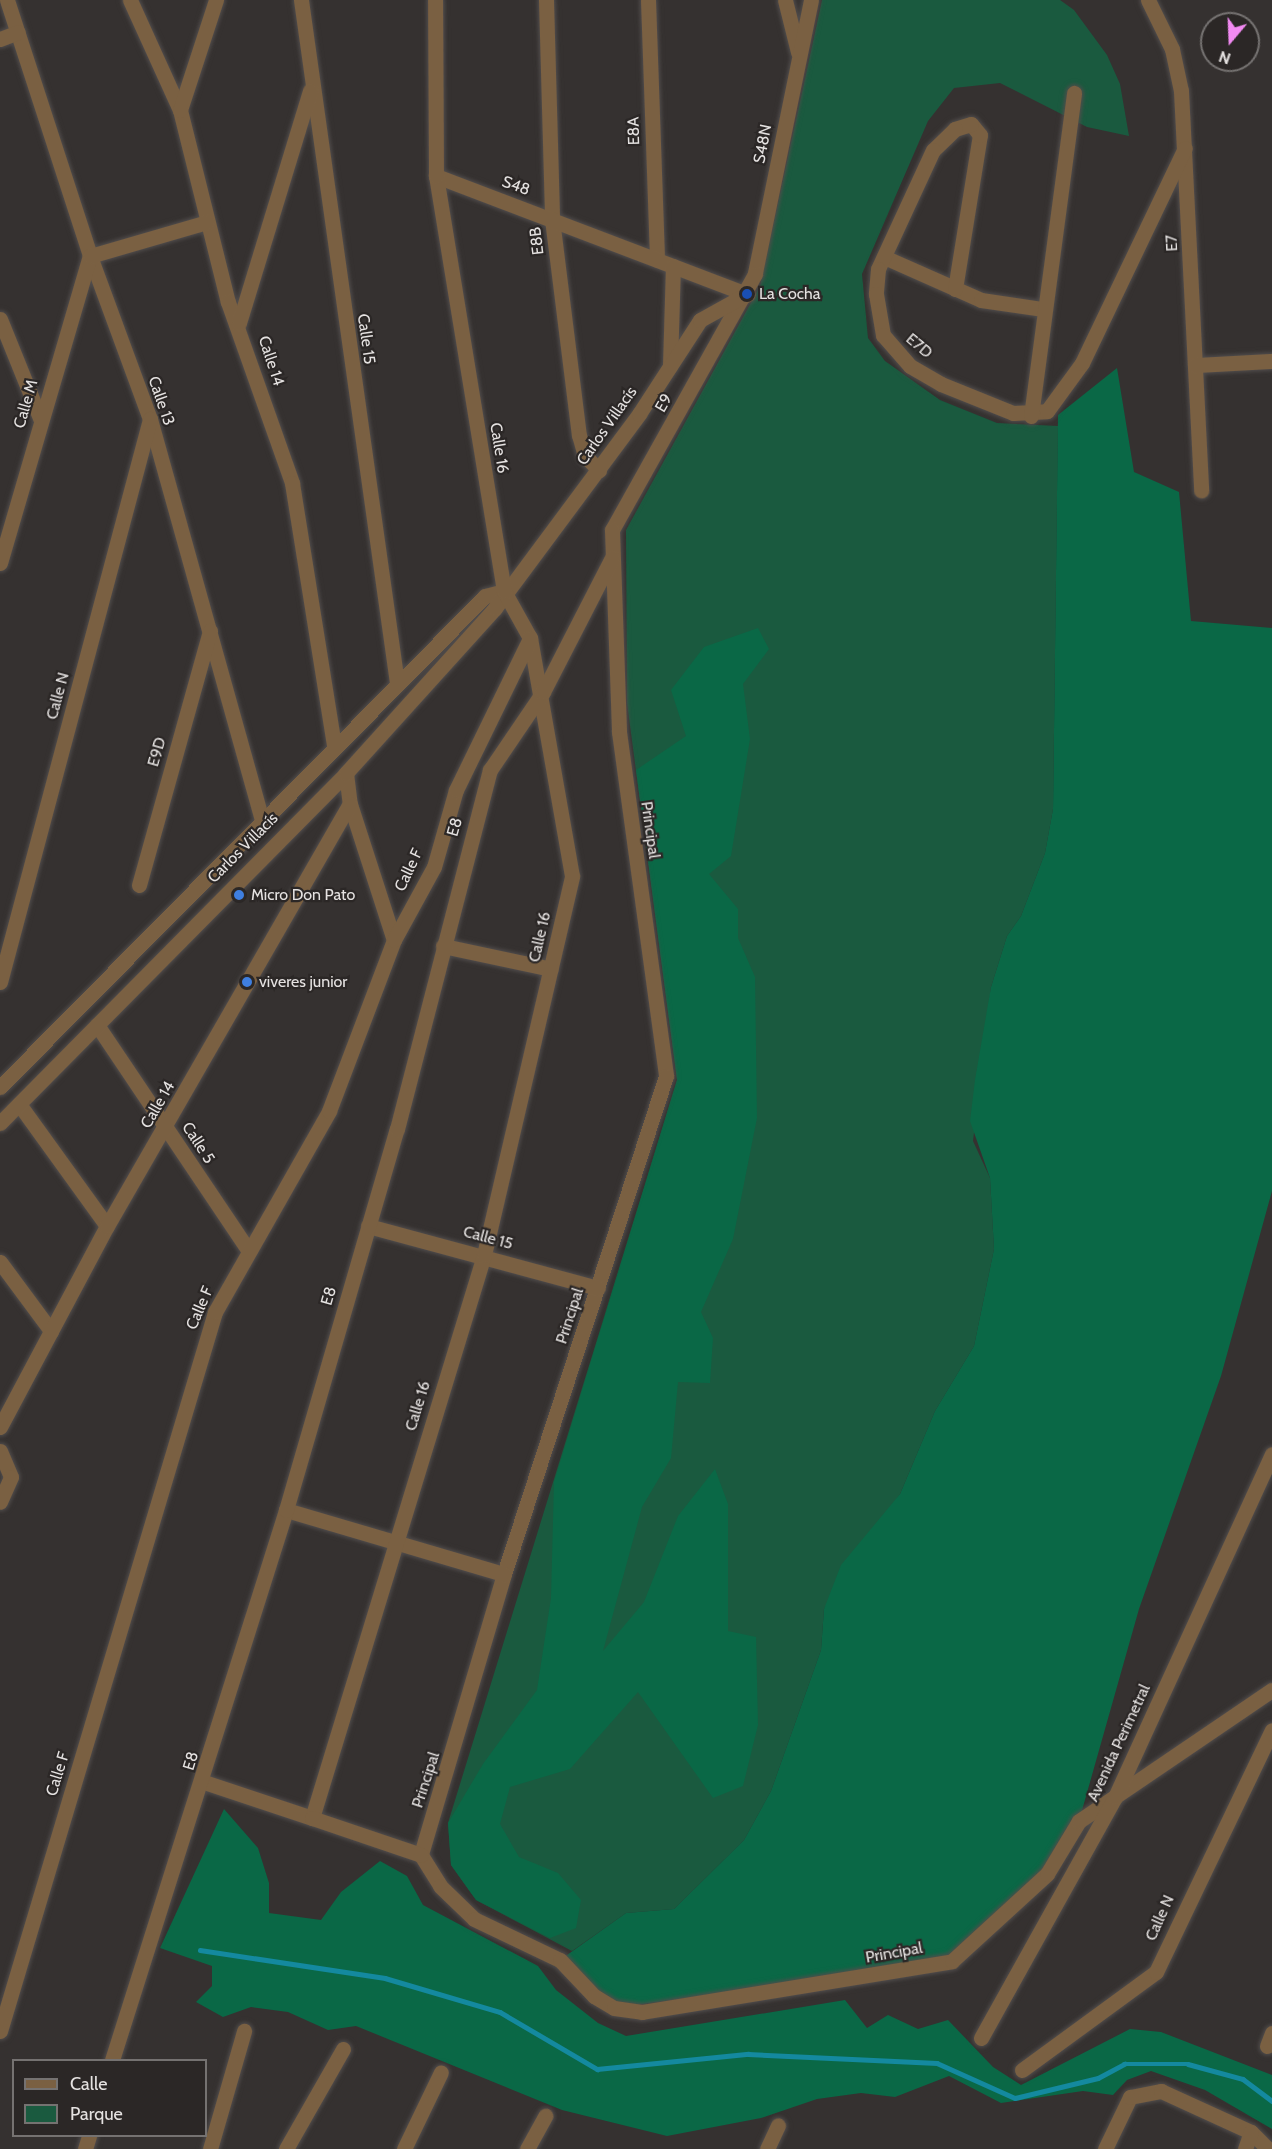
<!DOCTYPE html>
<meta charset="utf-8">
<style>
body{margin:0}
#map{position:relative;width:1272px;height:2149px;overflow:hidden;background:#353130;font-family:Cabin,sans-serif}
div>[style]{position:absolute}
.green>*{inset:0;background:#1a5a3f}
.forest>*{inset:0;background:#0a6846}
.stream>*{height:4.5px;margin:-2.25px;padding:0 2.25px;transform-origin:2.25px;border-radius:2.25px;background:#14899f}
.roads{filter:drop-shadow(0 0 2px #514d4c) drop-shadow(0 0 2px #514d4c)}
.minor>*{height:15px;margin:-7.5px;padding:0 7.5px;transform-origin:7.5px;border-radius:7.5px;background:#7a6042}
.dots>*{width:16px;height:16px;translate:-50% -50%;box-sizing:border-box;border:3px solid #2b2726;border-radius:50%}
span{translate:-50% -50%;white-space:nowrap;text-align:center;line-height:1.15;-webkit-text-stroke:4.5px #2b2726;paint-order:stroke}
.street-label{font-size:16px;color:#e5e2e1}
.poi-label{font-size:16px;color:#e5e2e1}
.left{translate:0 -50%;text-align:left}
.legend{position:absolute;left:12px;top:2059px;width:195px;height:78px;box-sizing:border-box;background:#2b2726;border:2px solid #757271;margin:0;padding:8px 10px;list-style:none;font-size:18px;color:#e5e2e1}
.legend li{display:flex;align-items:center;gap:12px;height:30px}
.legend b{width:30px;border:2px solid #757271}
.north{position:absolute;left:1200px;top:12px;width:60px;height:60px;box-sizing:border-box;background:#2b2726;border:2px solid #757271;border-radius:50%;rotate:199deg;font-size:16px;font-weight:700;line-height:24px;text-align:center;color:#e5e2e1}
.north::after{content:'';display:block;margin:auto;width:21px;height:27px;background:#f28af2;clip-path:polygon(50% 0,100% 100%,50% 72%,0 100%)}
</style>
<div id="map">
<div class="green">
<i style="clip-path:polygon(822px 0,1060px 0,1074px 10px,1107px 55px,1120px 84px,1129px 136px,1087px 127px,1000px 83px,954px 88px,928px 121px,862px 274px,868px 338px,885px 361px,940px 400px,997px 423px,1058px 426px,1053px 809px,1045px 853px,1021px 916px,1007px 936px,991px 987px,973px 1141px,990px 1178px,994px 1249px,974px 1346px,935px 1411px,900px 1494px,824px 1609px,821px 1650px,771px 1791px,744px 1840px,674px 1909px,626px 1913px,572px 1951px,476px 1900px,451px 1865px,448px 1823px,677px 1080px,627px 703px,626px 530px,760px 286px)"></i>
</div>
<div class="forest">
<i style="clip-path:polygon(1117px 368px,1134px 472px,1179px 492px,1191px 621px,1272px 628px,1272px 1191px,1221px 1376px,1139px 1609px,1079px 1821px,1047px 1874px,952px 1961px,614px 2008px,560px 1960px,626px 1913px,674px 1909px,744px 1840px,771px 1791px,821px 1650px,824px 1609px,841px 1565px,900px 1494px,935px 1411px,974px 1346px,994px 1249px,990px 1178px,970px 1121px,975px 1080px,991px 987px,1007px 936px,1021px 916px,1045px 853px,1053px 809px,1058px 415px)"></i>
<i style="clip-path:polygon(758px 628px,769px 649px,743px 684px,750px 739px,731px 856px,709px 874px,738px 909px,738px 938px,755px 977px,757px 1118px,733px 1239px,701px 1312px,713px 1338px,710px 1383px,678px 1382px,671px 1458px,642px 1507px,603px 1651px,644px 1602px,678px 1516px,715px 1469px,728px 1504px,728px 1631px,756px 1637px,758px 1725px,743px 1786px,713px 1798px,638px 1692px,570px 1769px,510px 1787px,500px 1824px,519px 1857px,558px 1873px,581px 1900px,576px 1928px,550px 1938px,476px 1900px,451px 1865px,448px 1823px,483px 1764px,537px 1690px,551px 1598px,554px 1482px,677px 1080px,636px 770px,686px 736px,671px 690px,704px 647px)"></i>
<i style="clip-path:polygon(224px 1809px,258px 1848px,269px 1883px,269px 1913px,321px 1920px,341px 1892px,380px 1861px,407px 1876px,423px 1905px,538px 1966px,556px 1990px,598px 2023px,626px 2036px,845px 2000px,867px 2028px,888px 2015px,918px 2029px,948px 2020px,993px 2067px,1021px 2085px,1130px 2029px,1161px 2032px,1272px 2075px,1272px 2129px,1205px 2090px,1151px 2071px,1127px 2080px,1113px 2095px,1083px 2091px,1001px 2103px,949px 2076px,895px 2097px,861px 2093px,817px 2099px,761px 2118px,667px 2136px,562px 2110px,356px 2026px,328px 2030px,288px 2012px,251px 2007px,223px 2017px,196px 2002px,212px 1986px,212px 1966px,160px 1948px)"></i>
</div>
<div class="stream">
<i style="left:200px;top:1950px;width:187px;rotate:8.6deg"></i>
<i style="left:385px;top:1978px;width:120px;rotate:16.5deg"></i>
<i style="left:500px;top:2012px;width:113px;rotate:30.4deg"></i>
<i style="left:597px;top:2069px;width:152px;rotate:-5.7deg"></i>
<i style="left:748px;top:2054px;width:189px;rotate:2.7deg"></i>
<i style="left:937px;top:2063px;width:85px;rotate:24.2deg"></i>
<i style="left:1015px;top:2098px;width:85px;rotate:-13.5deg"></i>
<i style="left:1098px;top:2078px;width:30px;rotate:-28deg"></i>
<i style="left:1124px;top:2064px;width:64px"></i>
<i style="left:1188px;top:2064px;width:57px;rotate:15.3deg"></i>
<i style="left:1243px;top:2079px;width:36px;rotate:37deg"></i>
</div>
<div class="roads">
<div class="minor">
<i style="left:7px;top:0;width:269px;rotate:72deg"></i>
<i style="left:90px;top:256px;width:174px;rotate:69.8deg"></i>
<i style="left:150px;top:419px;width:415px;rotate:74.4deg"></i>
<i style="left:130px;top:0;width:121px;rotate:65.6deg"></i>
<i style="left:180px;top:110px;width:198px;rotate:76deg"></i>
<i style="left:228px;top:302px;width:192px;rotate:70.5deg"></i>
<i style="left:292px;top:483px;width:265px;rotate:80.9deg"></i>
<i style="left:301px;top:0;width:690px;rotate:82deg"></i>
<i style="left:546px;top:0;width:219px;rotate:88.4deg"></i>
<i style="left:552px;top:219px;width:218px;rotate:82.9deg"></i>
<i style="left:579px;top:435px;width:22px;rotate:74deg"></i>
<i style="left:585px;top:456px;width:20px;rotate:45deg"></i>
<i style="left:648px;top:0;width:260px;rotate:88deg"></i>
<i style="left:785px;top:0;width:54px;rotate:76deg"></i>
<i style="left:811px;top:0;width:280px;rotate:101.6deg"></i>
<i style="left:755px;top:274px;width:293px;rotate:119.2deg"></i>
<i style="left:612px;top:530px;width:202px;rotate:88deg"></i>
<i style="left:619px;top:732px;width:347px;rotate:82.2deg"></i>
<i style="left:666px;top:1076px;width:524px;rotate:108.02deg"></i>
<i style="left:504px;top:1574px;width:293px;rotate:106.5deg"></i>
<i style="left:421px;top:1855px;width:36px;rotate:58deg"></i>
<i style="left:440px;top:1886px;width:47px;rotate:44.1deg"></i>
<i style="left:474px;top:1919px;width:95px;rotate:25.5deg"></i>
<i style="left:560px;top:1960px;width:50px;rotate:46.6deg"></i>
<i style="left:594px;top:1996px;width:23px;rotate:31deg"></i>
<i style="left:614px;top:2008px;width:28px;rotate:8deg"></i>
<i style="left:642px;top:2012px;width:314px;rotate:-9.3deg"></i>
<i style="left:952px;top:1961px;width:129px;rotate:-42.5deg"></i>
<i style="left:1047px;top:1874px;width:62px;rotate:-58.9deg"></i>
<i style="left:1079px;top:1821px;width:233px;rotate:-34.2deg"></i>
<i style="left:1148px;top:0;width:55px;rotate:63.9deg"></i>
<i style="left:1172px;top:49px;width:43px;rotate:77.9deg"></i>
<i style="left:1181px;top:91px;width:400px;rotate:87.1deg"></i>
<i style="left:0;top:39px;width:19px;rotate:-21deg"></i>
<i style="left:180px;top:110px;width:116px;rotate:-71.9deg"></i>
<i style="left:436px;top:176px;width:333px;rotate:20.8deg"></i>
<i style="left:884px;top:257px;width:106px;rotate:23.9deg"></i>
<i style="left:981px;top:300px;width:63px;rotate:8.3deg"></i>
<i style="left:955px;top:289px;width:156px;rotate:-80.8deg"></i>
<i style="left:980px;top:135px;width:14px;rotate:-129deg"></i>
<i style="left:971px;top:124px;width:17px;rotate:163deg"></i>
<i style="left:955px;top:129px;width:30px;rotate:136deg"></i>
<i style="left:933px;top:150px;width:131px;rotate:114.8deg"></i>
<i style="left:878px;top:269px;width:25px;rotate:95deg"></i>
<i style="left:876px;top:294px;width:42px;rotate:80.3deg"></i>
<i style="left:883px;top:335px;width:41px;rotate:48.9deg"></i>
<i style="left:910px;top:366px;width:36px;rotate:30deg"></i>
<i style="left:941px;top:384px;width:78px;rotate:21.9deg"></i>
<i style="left:1013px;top:413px;width:34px;rotate:-3deg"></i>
<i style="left:1047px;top:411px;width:59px;rotate:-53.9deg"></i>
<i style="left:1082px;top:363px;width:238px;rotate:-64.4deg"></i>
<i style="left:0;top:319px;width:107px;rotate:68deg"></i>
<i style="left:239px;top:323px;width:243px;rotate:-73deg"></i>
<i style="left:1195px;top:365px;width:77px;rotate:-3deg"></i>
<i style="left:670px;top:366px;width:100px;rotate:-88.3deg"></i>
<i style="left:1031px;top:416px;width:326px;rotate:-82.4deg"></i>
<i style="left:0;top:563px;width:320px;rotate:-73.7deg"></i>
<i style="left:90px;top:256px;width:122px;rotate:-16.2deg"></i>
<i style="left:346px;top:773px;width:31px;rotate:83deg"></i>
<i style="left:350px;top:804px;width:143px;rotate:72.1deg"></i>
<i style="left:139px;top:885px;width:264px;rotate:-74.4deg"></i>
<i style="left:443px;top:946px;width:110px;rotate:12deg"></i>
<i style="left:0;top:982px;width:583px;rotate:-75.08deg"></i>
<i style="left:97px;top:1025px;width:272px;rotate:56.1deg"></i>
<i style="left:0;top:1087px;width:690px;rotate:-45.35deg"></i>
<i style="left:485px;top:596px;width:20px;rotate:-15deg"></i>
<i style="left:19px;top:1104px;width:150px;rotate:54.2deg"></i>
<i style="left:0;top:1123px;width:492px;rotate:-45.3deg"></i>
<i style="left:346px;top:773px;width:222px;rotate:-47.9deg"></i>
<i style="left:495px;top:608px;width:242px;rotate:-53.4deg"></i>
<i style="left:639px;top:414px;width:112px;rotate:-57deg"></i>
<i style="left:700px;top:320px;width:54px;rotate:-29deg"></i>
<i style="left:368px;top:1226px;width:238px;rotate:15.1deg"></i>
<i style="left:0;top:1262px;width:86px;rotate:53.5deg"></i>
<i style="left:0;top:1427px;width:228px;rotate:-62deg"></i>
<i style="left:107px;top:1226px;width:487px;rotate:-60.1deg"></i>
<i style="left:0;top:1451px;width:28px;rotate:67deg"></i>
<i style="left:11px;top:1477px;width:27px;rotate:114deg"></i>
<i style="left:286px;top:1510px;width:227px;rotate:16.4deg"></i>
<i style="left:204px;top:1782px;width:114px;rotate:18.4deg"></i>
<i style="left:312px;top:1818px;width:589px;rotate:-73.01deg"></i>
<i style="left:484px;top:1255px;width:389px;rotate:-76.9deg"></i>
<i style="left:572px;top:876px;width:242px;rotate:-100deg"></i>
<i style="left:530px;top:638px;width:54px;rotate:-119deg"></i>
<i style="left:504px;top:591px;width:421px;rotate:-99.3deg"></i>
<i style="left:436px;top:176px;width:176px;rotate:-90.3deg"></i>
<i style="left:312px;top:1818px;width:115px;rotate:18.7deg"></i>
<i style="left:0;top:2031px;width:750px;rotate:-73.35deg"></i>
<i style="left:215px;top:1312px;width:231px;rotate:-60.4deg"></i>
<i style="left:329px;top:1111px;width:183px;rotate:-69.2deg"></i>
<i style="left:394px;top:940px;width:83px;rotate:-61.3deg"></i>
<i style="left:434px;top:867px;width:80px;rotate:-74.1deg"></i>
<i style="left:456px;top:790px;width:169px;rotate:-64deg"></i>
<i style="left:981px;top:2038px;width:276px;rotate:-60.9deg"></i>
<i style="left:1115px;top:1797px;width:377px;rotate:-65.4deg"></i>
<i style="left:1267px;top:2046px;width:14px;rotate:-69deg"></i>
<i style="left:112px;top:2060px;width:577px;rotate:-72.44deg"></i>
<i style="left:286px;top:1510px;width:397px;rotate:-73.8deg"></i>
<i style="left:397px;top:1129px;width:371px;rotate:-75.5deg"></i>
<i style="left:490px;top:770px;width:94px;rotate:-55.8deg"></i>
<i style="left:543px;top:692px;width:151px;rotate:-62.8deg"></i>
<i style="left:1022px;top:2070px;width:166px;rotate:-36.2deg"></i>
<i style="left:1156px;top:1972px;width:268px;rotate:-64.4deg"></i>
<i style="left:85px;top:2149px;width:14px;rotate:-73deg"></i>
<i style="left:210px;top:2149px;width:123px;rotate:-73.9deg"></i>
<i style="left:286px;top:2149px;width:115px;rotate:-60.3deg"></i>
<i style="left:404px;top:2149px;width:85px;rotate:-64.3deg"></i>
<i style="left:527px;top:2149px;width:38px;rotate:-61deg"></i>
<i style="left:767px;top:2149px;width:26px;rotate:-65deg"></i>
<i style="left:1105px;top:2149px;width:58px;rotate:-64.3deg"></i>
<i style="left:1130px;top:2097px;width:32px;rotate:-11deg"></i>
<i style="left:1161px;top:2091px;width:99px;rotate:24.5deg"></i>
<i style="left:1251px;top:2132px;width:24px;rotate:45deg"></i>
<i style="left:1245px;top:2149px;width:18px;rotate:-71deg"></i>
</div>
</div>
<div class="dots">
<i style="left:747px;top:294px;background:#1a4fb4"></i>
<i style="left:239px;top:895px;background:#3f7fe0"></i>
<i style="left:247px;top:982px;background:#3f7fe0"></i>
</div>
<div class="street-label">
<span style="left:634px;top:131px;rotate:-92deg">E8A</span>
<span style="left:763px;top:144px;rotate:-79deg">S48N</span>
<span style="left:516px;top:186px;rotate:20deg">S48</span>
<span style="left:537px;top:241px;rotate:-97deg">E8B</span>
<span style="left:1172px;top:243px;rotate:-93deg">E7</span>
<span style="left:366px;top:339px;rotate:82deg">Calle 15</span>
<span style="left:919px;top:346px;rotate:40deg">E7D</span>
<span style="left:271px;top:361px;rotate:72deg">Calle 14</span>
<span style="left:161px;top:401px;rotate:71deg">Calle 13</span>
<span style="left:664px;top:403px;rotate:-60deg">E9</span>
<span style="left:26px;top:404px;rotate:-74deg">Calle M</span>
<span style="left:607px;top:426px;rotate:-55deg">Carlos Villacís</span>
<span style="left:499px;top:448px;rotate:81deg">Calle 16</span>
<span style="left:58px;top:696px;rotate:-75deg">Calle N</span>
<span style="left:157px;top:752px;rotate:-74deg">E9D</span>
<span style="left:455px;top:827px;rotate:-74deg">E8</span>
<span style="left:650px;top:830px;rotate:82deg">Principal</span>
<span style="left:243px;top:848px;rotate:-45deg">Carlos Villacís</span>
<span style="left:409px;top:870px;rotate:-65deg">Calle F</span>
<span style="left:540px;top:937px;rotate:-77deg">Calle 16</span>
<span style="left:158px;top:1105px;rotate:-60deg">Calle 14</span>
<span style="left:198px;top:1143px;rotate:57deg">Calle 5</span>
<span style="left:488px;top:1238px;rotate:15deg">Calle 15</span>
<span style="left:329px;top:1296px;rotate:-74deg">E8</span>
<span style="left:200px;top:1308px;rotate:-67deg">Calle F</span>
<span style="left:570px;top:1316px;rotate:-72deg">Principal</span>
<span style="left:418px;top:1406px;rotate:-73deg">Calle 16</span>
<span style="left:1119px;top:1743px;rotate:-65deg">Avenida Perimetral</span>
<span style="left:191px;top:1761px;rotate:-73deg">E8</span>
<span style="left:58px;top:1774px;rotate:-73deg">Calle F</span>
<span style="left:426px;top:1780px;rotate:-72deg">Principal</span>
<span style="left:1160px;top:1918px;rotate:-66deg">Calle N</span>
<span style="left:894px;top:1953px;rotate:-10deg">Principal</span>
</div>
<div class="poi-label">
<span class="left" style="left:759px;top:294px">La Cocha</span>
<span class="left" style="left:251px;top:895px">Micro Don Pato</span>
<span class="left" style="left:259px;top:982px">viveres junior</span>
</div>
<ul class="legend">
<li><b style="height:8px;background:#7a6042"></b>Calle</li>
<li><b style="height:16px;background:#1a5a3f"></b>Parque</li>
</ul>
<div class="north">N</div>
</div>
